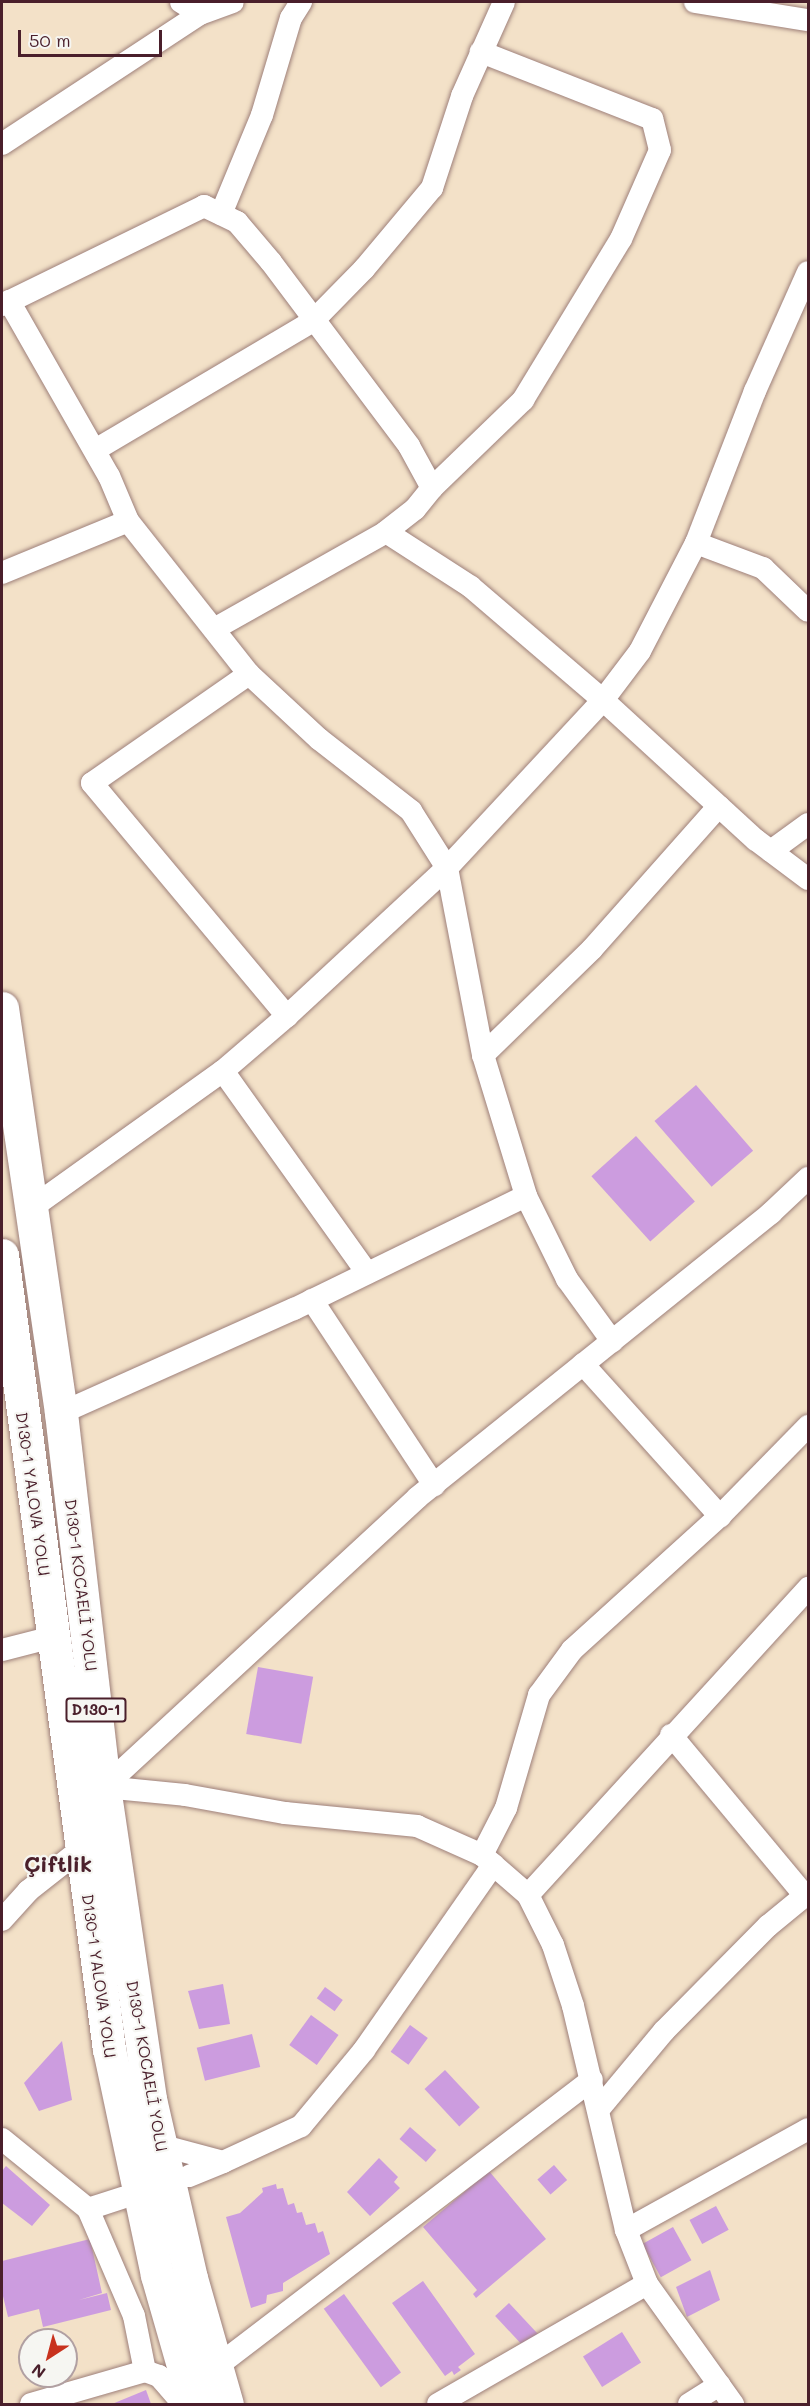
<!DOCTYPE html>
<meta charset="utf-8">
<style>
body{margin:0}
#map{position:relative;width:810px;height:2406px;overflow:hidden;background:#f3e1c8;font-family:Mali,sans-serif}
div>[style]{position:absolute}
.building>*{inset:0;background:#cc9cdf;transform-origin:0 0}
.roads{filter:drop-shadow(0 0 2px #9e807a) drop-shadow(0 0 2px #9e807a)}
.minor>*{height:22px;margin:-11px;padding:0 11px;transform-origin:11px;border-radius:11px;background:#fff}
.highway>*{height:33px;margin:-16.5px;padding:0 16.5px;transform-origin:16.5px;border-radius:16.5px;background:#fff}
span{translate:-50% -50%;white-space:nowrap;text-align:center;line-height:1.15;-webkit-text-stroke:4.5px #f6f6f2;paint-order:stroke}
.shield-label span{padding:2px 4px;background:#f6f6f2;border:2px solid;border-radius:4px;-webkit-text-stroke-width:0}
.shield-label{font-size:15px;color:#4a1f2b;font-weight:700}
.street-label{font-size:16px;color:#4a1f2b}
.district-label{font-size:22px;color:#4a1f2b;font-weight:700}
.frame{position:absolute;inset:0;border:3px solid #4a1f2b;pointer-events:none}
.north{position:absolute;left:18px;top:2328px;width:60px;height:60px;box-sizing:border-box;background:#f6f6f2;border:2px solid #b1a0a2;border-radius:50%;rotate:216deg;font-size:16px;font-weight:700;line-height:24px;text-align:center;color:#4a1f2b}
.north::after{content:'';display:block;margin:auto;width:21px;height:27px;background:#c8321e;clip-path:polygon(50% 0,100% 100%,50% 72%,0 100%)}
.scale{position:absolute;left:18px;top:30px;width:144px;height:27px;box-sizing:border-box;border:3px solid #4a1f2b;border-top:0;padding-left:8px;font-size:18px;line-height:21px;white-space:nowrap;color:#4a1f2b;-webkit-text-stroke:4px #f6f6f2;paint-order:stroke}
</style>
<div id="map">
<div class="building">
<i style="left:696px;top:1085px;width:87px;height:55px;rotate:49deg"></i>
<i style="left:636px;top:1136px;width:88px;height:60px;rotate:48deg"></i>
<i style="left:258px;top:1667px;width:56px;height:68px;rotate:10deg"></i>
<i style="clip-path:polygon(223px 1984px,230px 2024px,199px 2029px,188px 1991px)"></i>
<i style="left:325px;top:1987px;width:22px;height:14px;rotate:36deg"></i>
<i style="left:311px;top:2015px;width:34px;height:37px;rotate:36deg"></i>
<i style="left:410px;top:2025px;width:22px;height:33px;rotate:36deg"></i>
<i style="left:252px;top:2034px;width:34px;height:57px;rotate:76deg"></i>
<i style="clip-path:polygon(62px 2041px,72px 2100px,39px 2111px,24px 2083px)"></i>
<i style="left:445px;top:2070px;width:51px;height:28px;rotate:47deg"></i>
<i style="left:410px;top:2127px;width:35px;height:16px;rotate:41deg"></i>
<i style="clip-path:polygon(379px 2158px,398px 2177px,394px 2182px,400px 2188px,370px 2216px,347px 2192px)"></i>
<i style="left:554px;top:2165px;width:20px;height:22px;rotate:49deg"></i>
<i style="clip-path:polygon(6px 2166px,50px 2205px,32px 2226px,2px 2203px,2px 2171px)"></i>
<i style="clip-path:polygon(489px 2171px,546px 2239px,476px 2298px,473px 2294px,477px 2290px,423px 2227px)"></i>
<i style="clip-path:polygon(276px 2184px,277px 2189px,283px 2188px,288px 2205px,294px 2203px,297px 2213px,302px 2212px,306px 2225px,315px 2223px,318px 2233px,323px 2231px,330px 2254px,283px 2283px,283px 2291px,267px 2295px,266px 2303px,251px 2308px,226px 2217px,240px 2213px,263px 2192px,262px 2188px)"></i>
<i style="left:716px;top:2206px;width:27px;height:30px;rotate:62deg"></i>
<i style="left:673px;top:2227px;width:38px;height:35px;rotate:61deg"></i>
<i style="clip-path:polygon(90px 2239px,102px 2293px,79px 2300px,107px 2293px,111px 2310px,43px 2327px,39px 2309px,8px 2317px,2px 2292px,2px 2261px)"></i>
<i style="clip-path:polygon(710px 2270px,720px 2300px,687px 2317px,676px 2287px)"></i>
<i style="clip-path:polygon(423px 2281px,475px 2354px,458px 2367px,461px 2370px,454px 2375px,452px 2371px,445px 2376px,392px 2303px)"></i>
<i style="left:344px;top:2294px;width:97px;height:25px;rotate:54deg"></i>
<i style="left:509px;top:2303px;width:48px;height:19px;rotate:47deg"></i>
<i style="left:622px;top:2332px;width:36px;height:46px;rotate:58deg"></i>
<i style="clip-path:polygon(146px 2390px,151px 2404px,112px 2404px)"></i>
</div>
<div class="roads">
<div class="minor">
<i style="left:181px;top:2px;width:22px;rotate:32deg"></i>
<i style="left:695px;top:2px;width:114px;rotate:9.1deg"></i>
<i style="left:2px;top:144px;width:237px;rotate:-33.3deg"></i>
<i style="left:200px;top:14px;width:35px;rotate:-20deg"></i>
<i style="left:221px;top:214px;width:107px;rotate:-67.5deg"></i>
<i style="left:262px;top:115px;width:101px;rotate:-73.4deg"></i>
<i style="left:291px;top:18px;width:19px;rotate:-58deg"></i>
<i style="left:9px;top:301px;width:202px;rotate:60.3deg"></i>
<i style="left:109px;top:476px;width:49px;rotate:67.1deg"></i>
<i style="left:128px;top:521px;width:195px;rotate:51.7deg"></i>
<i style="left:249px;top:674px;width:96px;rotate:42.9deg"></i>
<i style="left:319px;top:739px;width:117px;rotate:38deg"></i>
<i style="left:411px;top:811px;width:67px;rotate:57.7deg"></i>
<i style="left:447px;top:868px;width:190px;rotate:79.1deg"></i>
<i style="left:483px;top:1055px;width:147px;rotate:73deg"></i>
<i style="left:526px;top:1196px;width:93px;rotate:63.7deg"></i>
<i style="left:567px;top:1279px;width:77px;rotate:54deg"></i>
<i style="left:2px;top:305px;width:225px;rotate:-26.1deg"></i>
<i style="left:204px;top:206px;width:37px;rotate:26deg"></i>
<i style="left:237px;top:222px;width:52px;rotate:49.6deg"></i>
<i style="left:271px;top:262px;width:230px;rotate:53.1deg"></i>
<i style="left:409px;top:446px;width:48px;rotate:61.3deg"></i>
<i style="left:432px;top:488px;width:27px;rotate:129deg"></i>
<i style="left:415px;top:509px;width:37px;rotate:142deg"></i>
<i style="left:95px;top:450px;width:253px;rotate:-30.6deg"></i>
<i style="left:313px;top:321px;width:73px;rotate:-45.6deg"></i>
<i style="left:364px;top:269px;width:106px;rotate:-50deg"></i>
<i style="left:432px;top:188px;width:97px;rotate:-71.9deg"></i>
<i style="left:462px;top:96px;width:103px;rotate:-65.9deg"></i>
<i style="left:432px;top:488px;width:127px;rotate:-44deg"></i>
<i style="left:523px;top:400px;width:188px;rotate:-58.7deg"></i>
<i style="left:621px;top:239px;width:97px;rotate:-66.3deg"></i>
<i style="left:660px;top:150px;width:32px;rotate:-104deg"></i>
<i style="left:652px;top:119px;width:184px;rotate:-158.6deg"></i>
<i style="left:696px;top:543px;width:72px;rotate:20.5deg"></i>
<i style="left:763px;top:568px;width:62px;rotate:43.7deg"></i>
<i style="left:2px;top:573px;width:136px;rotate:-22.4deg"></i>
<i style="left:214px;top:629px;width:197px;rotate:-29.4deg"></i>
<i style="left:386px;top:532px;width:101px;rotate:32.9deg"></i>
<i style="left:471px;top:587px;width:174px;rotate:40.6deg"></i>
<i style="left:603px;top:700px;width:207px;rotate:42.5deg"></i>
<i style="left:756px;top:840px;width:65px;rotate:36.9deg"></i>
<i style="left:249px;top:674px;width:191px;rotate:145.2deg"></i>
<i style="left:92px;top:783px;width:304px;rotate:50.1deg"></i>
<i style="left:771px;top:851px;width:46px;rotate:-36.1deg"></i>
<i style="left:483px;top:1055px;width:152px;rotate:-44.2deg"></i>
<i style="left:592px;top:949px;width:191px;rotate:-48.4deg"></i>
<i style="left:223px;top:1071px;width:248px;rotate:54.5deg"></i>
<i style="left:30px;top:1209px;width:237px;rotate:-35.6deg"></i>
<i style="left:223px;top:1071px;width:84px;rotate:-40.7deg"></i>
<i style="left:287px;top:1016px;width:218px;rotate:-42.8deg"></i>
<i style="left:447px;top:868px;width:229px;rotate:-47.1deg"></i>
<i style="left:603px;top:700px;width:61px;rotate:-52.9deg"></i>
<i style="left:640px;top:651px;width:122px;rotate:-62.6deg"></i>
<i style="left:696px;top:543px;width:163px;rotate:-68.8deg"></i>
<i style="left:755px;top:391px;width:130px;rotate:-66deg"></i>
<i style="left:312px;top:1300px;width:222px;rotate:56.6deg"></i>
<i style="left:583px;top:1364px;width:205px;rotate:48deg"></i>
<i style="left:61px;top:1413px;width:255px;rotate:-24.1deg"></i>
<i style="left:294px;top:1309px;width:258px;rotate:-26deg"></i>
<i style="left:2px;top:1650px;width:53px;rotate:-14.3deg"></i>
<i style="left:671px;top:1735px;width:209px;rotate:50.2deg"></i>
<i style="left:104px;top:1787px;width:81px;rotate:5.6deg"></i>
<i style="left:185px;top:1795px;width:102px;rotate:10.2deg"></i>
<i style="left:285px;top:1813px;width:133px;rotate:5.6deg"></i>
<i style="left:417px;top:1826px;width:71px;rotate:24deg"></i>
<i style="left:482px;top:1855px;width:61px;rotate:41deg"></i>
<i style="left:528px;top:1895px;width:56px;rotate:63.4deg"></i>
<i style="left:553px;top:1945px;width:64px;rotate:71.8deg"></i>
<i style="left:573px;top:2006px;width:230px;rotate:76.7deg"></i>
<i style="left:626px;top:2230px;width:58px;rotate:68.7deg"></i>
<i style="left:647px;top:2284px;width:148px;rotate:54.4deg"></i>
<i style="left:104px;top:1787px;width:427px;rotate:-42.7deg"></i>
<i style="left:418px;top:1497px;width:453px;rotate:-38.8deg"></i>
<i style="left:771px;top:1213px;width:51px;rotate:-43.4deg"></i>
<i style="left:482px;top:1855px;width:53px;rotate:-62.9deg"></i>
<i style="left:506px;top:1808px;width:118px;rotate:-73.7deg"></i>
<i style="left:539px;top:1695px;width:56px;rotate:-53.7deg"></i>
<i style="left:572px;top:1650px;width:200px;rotate:-42.2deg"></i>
<i style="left:720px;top:1516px;width:126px;rotate:-45.6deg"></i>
<i style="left:528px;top:1895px;width:416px;rotate:-47.6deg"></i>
<i style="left:2px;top:1920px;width:39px;rotate:-48deg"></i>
<i style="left:28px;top:1891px;width:68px;rotate:-38.4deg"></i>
<i style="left:599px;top:2109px;width:102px;rotate:-50.2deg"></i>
<i style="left:664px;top:2031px;width:148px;rotate:-45.3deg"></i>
<i style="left:768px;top:1926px;width:52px;rotate:-39.5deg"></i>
<i style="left:2px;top:2139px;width:111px;rotate:39.1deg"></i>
<i style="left:88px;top:2209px;width:116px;rotate:66.7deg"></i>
<i style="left:134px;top:2316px;width:56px;rotate:78.7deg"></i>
<i style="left:160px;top:2145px;width:65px;rotate:15.1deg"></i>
<i style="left:223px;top:2162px;width:86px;rotate:-24.8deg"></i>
<i style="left:301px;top:2126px;width:99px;rotate:-50.3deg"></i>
<i style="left:364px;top:2050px;width:226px;rotate:-55.1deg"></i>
<i style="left:189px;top:2176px;width:37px;rotate:-22deg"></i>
<i style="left:88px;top:2209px;width:36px;rotate:-18deg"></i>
<i style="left:626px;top:2230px;width:208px;rotate:-29deg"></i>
<i style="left:216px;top:2367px;width:473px;rotate:-37.4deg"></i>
<i style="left:31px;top:2404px;width:119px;rotate:-16.1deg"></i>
<i style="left:145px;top:2371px;width:15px;rotate:20deg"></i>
<i style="left:159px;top:2376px;width:37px;rotate:49deg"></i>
<i style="left:438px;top:2404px;width:241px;rotate:-29.9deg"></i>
<i style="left:689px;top:2404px;width:36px;rotate:-32deg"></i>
</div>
<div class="highway">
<i style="left:2px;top:1008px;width:409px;rotate:81.7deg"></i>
<i style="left:61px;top:1413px;width:376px;rotate:83.4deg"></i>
<i style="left:104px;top:1787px;width:315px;rotate:81.6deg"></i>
<i style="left:150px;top:2099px;width:184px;rotate:77.1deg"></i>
<i style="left:191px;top:2278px;width:131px;rotate:74.1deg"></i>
<i style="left:2px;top:1255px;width:801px;rotate:82.33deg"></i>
<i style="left:109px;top:2049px;width:231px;rotate:78deg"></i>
<i style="left:157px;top:2275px;width:134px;rotate:74deg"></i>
</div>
</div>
<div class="shield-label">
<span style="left:96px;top:1710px">D130-1</span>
</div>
<div class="street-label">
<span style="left:33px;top:1494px;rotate:82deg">D130-1 YALOVA YOLU</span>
<span style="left:81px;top:1585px;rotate:83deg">D130-1 KOCAELİ YOLU</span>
<span style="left:99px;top:1976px;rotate:82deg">D130-1 YALOVA YOLU</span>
<span style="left:147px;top:2066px;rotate:80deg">D130-1 KOCAELİ YOLU</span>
</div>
<div class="district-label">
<span style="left:58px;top:1864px">Çiftlik</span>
</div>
<div class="frame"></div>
<div class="north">N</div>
<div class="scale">50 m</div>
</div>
